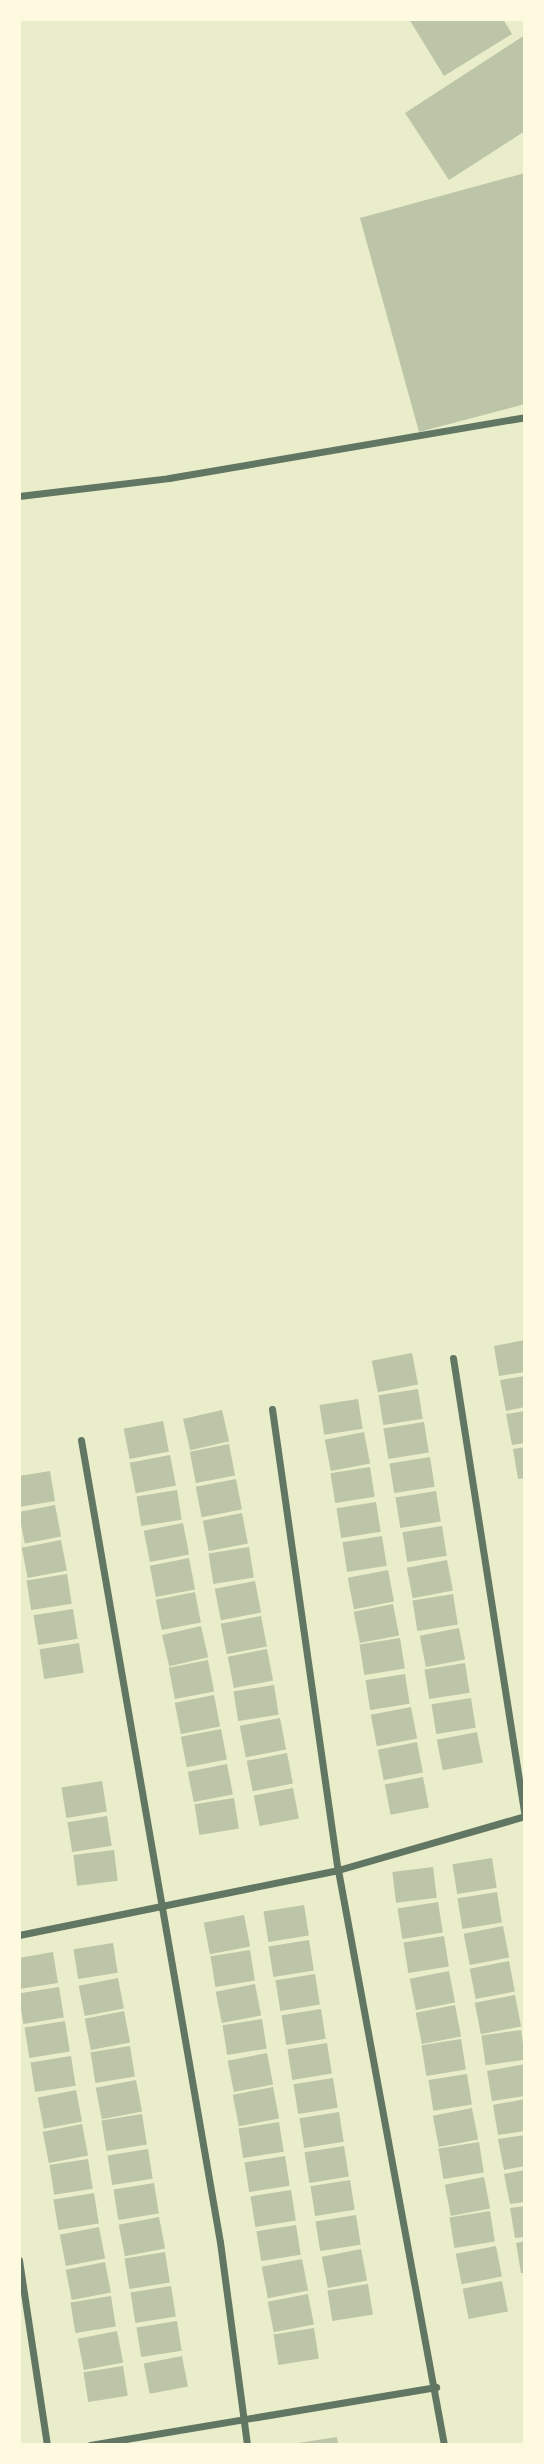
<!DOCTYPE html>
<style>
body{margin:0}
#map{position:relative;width:544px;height:2464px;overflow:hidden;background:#e9edc9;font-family:"Titillium Web",sans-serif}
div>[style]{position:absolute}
.building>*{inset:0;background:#bcc5a7;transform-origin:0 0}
.minor>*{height:7px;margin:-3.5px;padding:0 3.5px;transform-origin:3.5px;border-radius:3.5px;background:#617663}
span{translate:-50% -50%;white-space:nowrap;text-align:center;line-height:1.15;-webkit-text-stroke:7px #fefae0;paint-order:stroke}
.frame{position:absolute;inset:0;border:21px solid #fefae0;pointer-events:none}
</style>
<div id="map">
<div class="building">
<i style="clip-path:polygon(409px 19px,503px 19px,512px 34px,444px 76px)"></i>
<i style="clip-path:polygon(525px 35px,525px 131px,449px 180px,405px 113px)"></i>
<i style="clip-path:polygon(525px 173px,525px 404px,419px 432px,360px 218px)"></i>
<i style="clip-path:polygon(525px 1340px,525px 1372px,499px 1376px,494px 1346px)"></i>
<i style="left:412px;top:1353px;width:32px;height:41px;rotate:79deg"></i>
<i style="clip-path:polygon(525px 1376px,525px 1407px,506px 1411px,500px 1380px)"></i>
<i style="left:418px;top:1389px;width:30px;height:40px;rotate:81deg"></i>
<i style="left:358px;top:1399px;width:30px;height:39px;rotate:81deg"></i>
<i style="left:222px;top:1410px;width:32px;height:40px;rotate:77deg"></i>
<i style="clip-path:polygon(525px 1411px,525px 1443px,512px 1445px,506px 1414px)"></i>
<i style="left:163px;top:1421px;width:31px;height:40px;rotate:79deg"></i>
<i style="left:424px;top:1422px;width:31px;height:41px;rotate:81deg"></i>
<i style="left:364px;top:1432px;width:32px;height:40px;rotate:79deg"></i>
<i style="left:229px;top:1444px;width:32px;height:40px;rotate:79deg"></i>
<i style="clip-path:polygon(525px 1447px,525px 1478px,518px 1479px,513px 1449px)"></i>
<i style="left:170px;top:1455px;width:31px;height:41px;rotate:79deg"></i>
<i style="left:430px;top:1457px;width:30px;height:41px;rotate:81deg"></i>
<i style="left:370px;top:1467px;width:30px;height:40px;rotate:81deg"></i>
<i style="clip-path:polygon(50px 1471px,55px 1501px,19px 1507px,19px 1476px)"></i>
<i style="left:236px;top:1479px;width:31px;height:41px;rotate:79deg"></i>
<i style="left:177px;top:1490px;width:30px;height:41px;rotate:81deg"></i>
<i style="left:436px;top:1491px;width:31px;height:41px;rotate:81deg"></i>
<i style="left:376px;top:1502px;width:30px;height:40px;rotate:81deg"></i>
<i style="left:55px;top:1505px;width:32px;height:37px;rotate:79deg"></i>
<i style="left:242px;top:1513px;width:31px;height:40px;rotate:79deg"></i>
<i style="left:183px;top:1523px;width:32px;height:40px;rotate:79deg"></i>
<i style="left:442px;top:1526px;width:30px;height:40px;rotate:81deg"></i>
<i style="left:382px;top:1536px;width:30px;height:40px;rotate:81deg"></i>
<i style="left:61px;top:1540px;width:31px;height:40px;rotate:79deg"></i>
<i style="left:249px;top:1547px;width:31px;height:41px;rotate:81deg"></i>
<i style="left:189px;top:1558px;width:32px;height:40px;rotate:79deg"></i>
<i style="left:447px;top:1560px;width:31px;height:41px;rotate:79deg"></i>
<i style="left:388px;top:1570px;width:32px;height:41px;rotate:79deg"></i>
<i style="left:67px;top:1574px;width:30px;height:41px;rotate:81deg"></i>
<i style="left:255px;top:1581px;width:32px;height:41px;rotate:79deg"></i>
<i style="left:195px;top:1592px;width:31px;height:40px;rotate:79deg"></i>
<i style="left:453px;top:1594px;width:31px;height:41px;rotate:81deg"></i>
<i style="left:393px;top:1604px;width:32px;height:40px;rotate:79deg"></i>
<i style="left:73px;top:1609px;width:30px;height:40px;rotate:81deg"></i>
<i style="left:261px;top:1616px;width:31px;height:41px;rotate:79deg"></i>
<i style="left:201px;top:1626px;width:32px;height:40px;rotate:77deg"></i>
<i style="left:459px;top:1628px;width:32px;height:40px;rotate:79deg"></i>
<i style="left:400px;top:1638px;width:31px;height:41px;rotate:81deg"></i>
<i style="left:79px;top:1643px;width:30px;height:40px;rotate:81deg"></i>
<i style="left:267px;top:1649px;width:32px;height:40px;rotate:79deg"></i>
<i style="left:208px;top:1660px;width:32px;height:40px;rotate:79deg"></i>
<i style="left:465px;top:1663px;width:30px;height:41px;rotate:81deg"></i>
<i style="left:405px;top:1674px;width:30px;height:40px;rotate:81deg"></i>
<i style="left:274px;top:1685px;width:30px;height:41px;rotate:81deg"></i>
<i style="left:214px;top:1695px;width:32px;height:40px;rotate:79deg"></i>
<i style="left:471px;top:1698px;width:30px;height:40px;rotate:81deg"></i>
<i style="left:411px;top:1707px;width:32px;height:41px;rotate:79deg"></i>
<i style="left:280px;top:1718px;width:32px;height:41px;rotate:79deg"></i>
<i style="left:221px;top:1729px;width:31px;height:41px;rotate:79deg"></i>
<i style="left:477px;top:1732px;width:31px;height:41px;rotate:79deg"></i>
<i style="left:417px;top:1742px;width:31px;height:40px;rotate:79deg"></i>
<i style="left:287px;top:1753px;width:31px;height:41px;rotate:79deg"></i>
<i style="left:227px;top:1764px;width:31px;height:40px;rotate:79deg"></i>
<i style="left:423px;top:1777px;width:31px;height:39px;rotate:79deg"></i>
<i style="left:102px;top:1781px;width:31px;height:41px;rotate:81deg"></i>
<i style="left:293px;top:1788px;width:31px;height:40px;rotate:79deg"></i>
<i style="left:234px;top:1798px;width:31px;height:40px;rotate:81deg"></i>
<i style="left:107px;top:1816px;width:30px;height:40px;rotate:81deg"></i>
<i style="left:114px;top:1850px;width:31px;height:41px;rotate:83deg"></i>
<i style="left:492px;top:1858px;width:30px;height:40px;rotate:81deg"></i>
<i style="left:433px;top:1867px;width:31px;height:41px;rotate:83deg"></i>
<i style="left:497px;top:1892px;width:31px;height:40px;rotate:81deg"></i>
<i style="left:438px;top:1902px;width:31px;height:41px;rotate:81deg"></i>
<i style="left:304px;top:1905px;width:31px;height:41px;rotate:81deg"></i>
<i style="left:244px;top:1915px;width:32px;height:41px;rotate:79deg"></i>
<i style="left:503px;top:1926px;width:32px;height:40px;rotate:79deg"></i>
<i style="left:444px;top:1936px;width:31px;height:41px;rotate:81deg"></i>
<i style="left:309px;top:1940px;width:31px;height:41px;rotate:81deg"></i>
<i style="left:113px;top:1943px;width:30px;height:40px;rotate:81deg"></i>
<i style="left:250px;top:1950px;width:31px;height:40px;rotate:81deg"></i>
<i style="clip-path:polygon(53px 1952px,58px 1983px,19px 1989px,19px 1958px)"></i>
<i style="left:509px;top:1961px;width:31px;height:40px;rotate:79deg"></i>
<i style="left:449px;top:1971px;width:32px;height:40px;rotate:79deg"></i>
<i style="left:315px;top:1974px;width:31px;height:40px;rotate:81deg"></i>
<i style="left:118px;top:1978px;width:31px;height:40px;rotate:79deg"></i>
<i style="left:255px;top:1984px;width:32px;height:40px;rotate:79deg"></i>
<i style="left:59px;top:1987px;width:31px;height:41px;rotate:81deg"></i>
<i style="left:515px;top:1995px;width:32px;height:41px;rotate:79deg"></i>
<i style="left:455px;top:2005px;width:32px;height:40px;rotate:79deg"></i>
<i style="left:321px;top:2009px;width:30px;height:40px;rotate:81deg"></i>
<i style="left:124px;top:2011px;width:32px;height:40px;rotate:79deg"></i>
<i style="left:262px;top:2019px;width:30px;height:40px;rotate:81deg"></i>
<i style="left:65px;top:2021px;width:31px;height:41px;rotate:81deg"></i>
<i style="left:521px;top:2030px;width:30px;height:40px;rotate:82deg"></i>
<i style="left:461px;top:2039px;width:31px;height:40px;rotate:81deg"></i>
<i style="left:327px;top:2043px;width:31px;height:40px;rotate:81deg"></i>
<i style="left:130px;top:2046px;width:31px;height:40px;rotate:81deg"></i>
<i style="left:267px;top:2053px;width:32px;height:40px;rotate:79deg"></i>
<i style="left:71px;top:2056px;width:30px;height:41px;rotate:81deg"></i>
<i style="clip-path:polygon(525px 2064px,525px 2096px,492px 2101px,487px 2071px)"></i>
<i style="left:467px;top:2074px;width:31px;height:39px;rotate:81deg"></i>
<i style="left:333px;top:2078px;width:30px;height:40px;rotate:81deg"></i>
<i style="left:136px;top:2080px;width:32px;height:41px;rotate:79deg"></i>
<i style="left:273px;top:2087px;width:32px;height:41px;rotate:79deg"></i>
<i style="left:76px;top:2090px;width:32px;height:39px;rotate:79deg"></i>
<i style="clip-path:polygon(525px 2099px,525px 2131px,498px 2135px,493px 2105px)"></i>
<i style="left:472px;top:2108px;width:32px;height:40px;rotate:79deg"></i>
<i style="left:339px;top:2112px;width:30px;height:40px;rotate:81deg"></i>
<i style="left:142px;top:2114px;width:31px;height:41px;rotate:81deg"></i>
<i style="left:279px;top:2122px;width:30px;height:41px;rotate:81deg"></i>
<i style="left:82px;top:2124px;width:32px;height:40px;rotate:79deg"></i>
<i style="clip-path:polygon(525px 2135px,525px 2166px,504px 2170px,498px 2139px)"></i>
<i style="left:479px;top:2142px;width:31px;height:41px;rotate:81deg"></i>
<i style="left:344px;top:2146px;width:31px;height:40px;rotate:81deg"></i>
<i style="left:148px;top:2149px;width:30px;height:41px;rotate:81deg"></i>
<i style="left:285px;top:2156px;width:30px;height:41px;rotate:81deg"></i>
<i style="left:88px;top:2159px;width:30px;height:39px;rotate:81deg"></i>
<i style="clip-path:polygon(525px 2170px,525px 2202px,510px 2204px,504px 2174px)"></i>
<i style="left:484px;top:2177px;width:32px;height:40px;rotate:79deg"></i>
<i style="left:350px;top:2180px;width:30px;height:40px;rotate:81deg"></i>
<i style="left:154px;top:2183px;width:31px;height:41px;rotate:81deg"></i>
<i style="left:291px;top:2190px;width:31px;height:41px;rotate:81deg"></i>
<i style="left:94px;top:2193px;width:31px;height:41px;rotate:81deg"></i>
<i style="clip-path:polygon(525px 2206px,525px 2237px,515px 2238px,510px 2208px)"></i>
<i style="left:490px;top:2211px;width:31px;height:41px;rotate:81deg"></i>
<i style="left:356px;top:2215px;width:30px;height:41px;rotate:81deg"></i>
<i style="left:159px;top:2217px;width:32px;height:41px;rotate:79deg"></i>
<i style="left:296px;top:2225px;width:30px;height:40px;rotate:81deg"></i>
<i style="left:99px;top:2227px;width:32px;height:40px;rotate:79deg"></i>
<i style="clip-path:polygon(525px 2241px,525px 2273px,521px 2273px,516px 2243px)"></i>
<i style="left:496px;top:2246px;width:31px;height:41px;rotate:79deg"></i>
<i style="left:361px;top:2249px;width:32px;height:40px;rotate:79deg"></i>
<i style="left:165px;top:2252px;width:31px;height:41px;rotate:81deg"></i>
<i style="left:302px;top:2259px;width:32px;height:41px;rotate:79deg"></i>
<i style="left:105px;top:2262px;width:31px;height:40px;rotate:79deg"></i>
<i style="left:502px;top:2281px;width:31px;height:40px;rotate:79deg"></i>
<i style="left:368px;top:2284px;width:31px;height:41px;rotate:81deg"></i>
<i style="left:171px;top:2286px;width:31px;height:41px;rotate:81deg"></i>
<i style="left:308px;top:2294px;width:31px;height:41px;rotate:79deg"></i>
<i style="left:111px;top:2296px;width:31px;height:41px;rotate:81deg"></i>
<i style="left:177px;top:2321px;width:30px;height:41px;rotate:81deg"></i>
<i style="left:314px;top:2328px;width:31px;height:41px;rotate:81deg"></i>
<i style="left:117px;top:2331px;width:32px;height:40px;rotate:79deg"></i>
<i style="left:182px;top:2356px;width:31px;height:39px;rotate:79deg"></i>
<i style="left:123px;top:2366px;width:30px;height:40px;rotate:81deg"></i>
<i style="clip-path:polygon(337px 2437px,338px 2445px,298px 2445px,298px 2443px)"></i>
</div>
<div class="minor">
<i style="left:19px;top:496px;width:151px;rotate:-6.8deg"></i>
<i style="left:169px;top:478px;width:361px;rotate:-9.7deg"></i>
<i style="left:453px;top:1358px;width:466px;rotate:81.1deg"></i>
<i style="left:272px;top:1409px;width:466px;rotate:81.9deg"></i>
<i style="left:338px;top:1870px;width:585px;rotate:79.55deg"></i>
<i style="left:81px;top:1440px;width:814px;rotate:80.17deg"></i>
<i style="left:220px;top:2242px;width:205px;rotate:82.4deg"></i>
<i style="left:19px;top:1935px;width:326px;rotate:-11.5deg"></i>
<i style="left:338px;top:1870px;width:195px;rotate:-16.1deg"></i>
<i style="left:19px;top:2260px;width:187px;rotate:81.4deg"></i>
<i style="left:90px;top:2445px;width:351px;rotate:-9.5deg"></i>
</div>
<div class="frame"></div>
</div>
